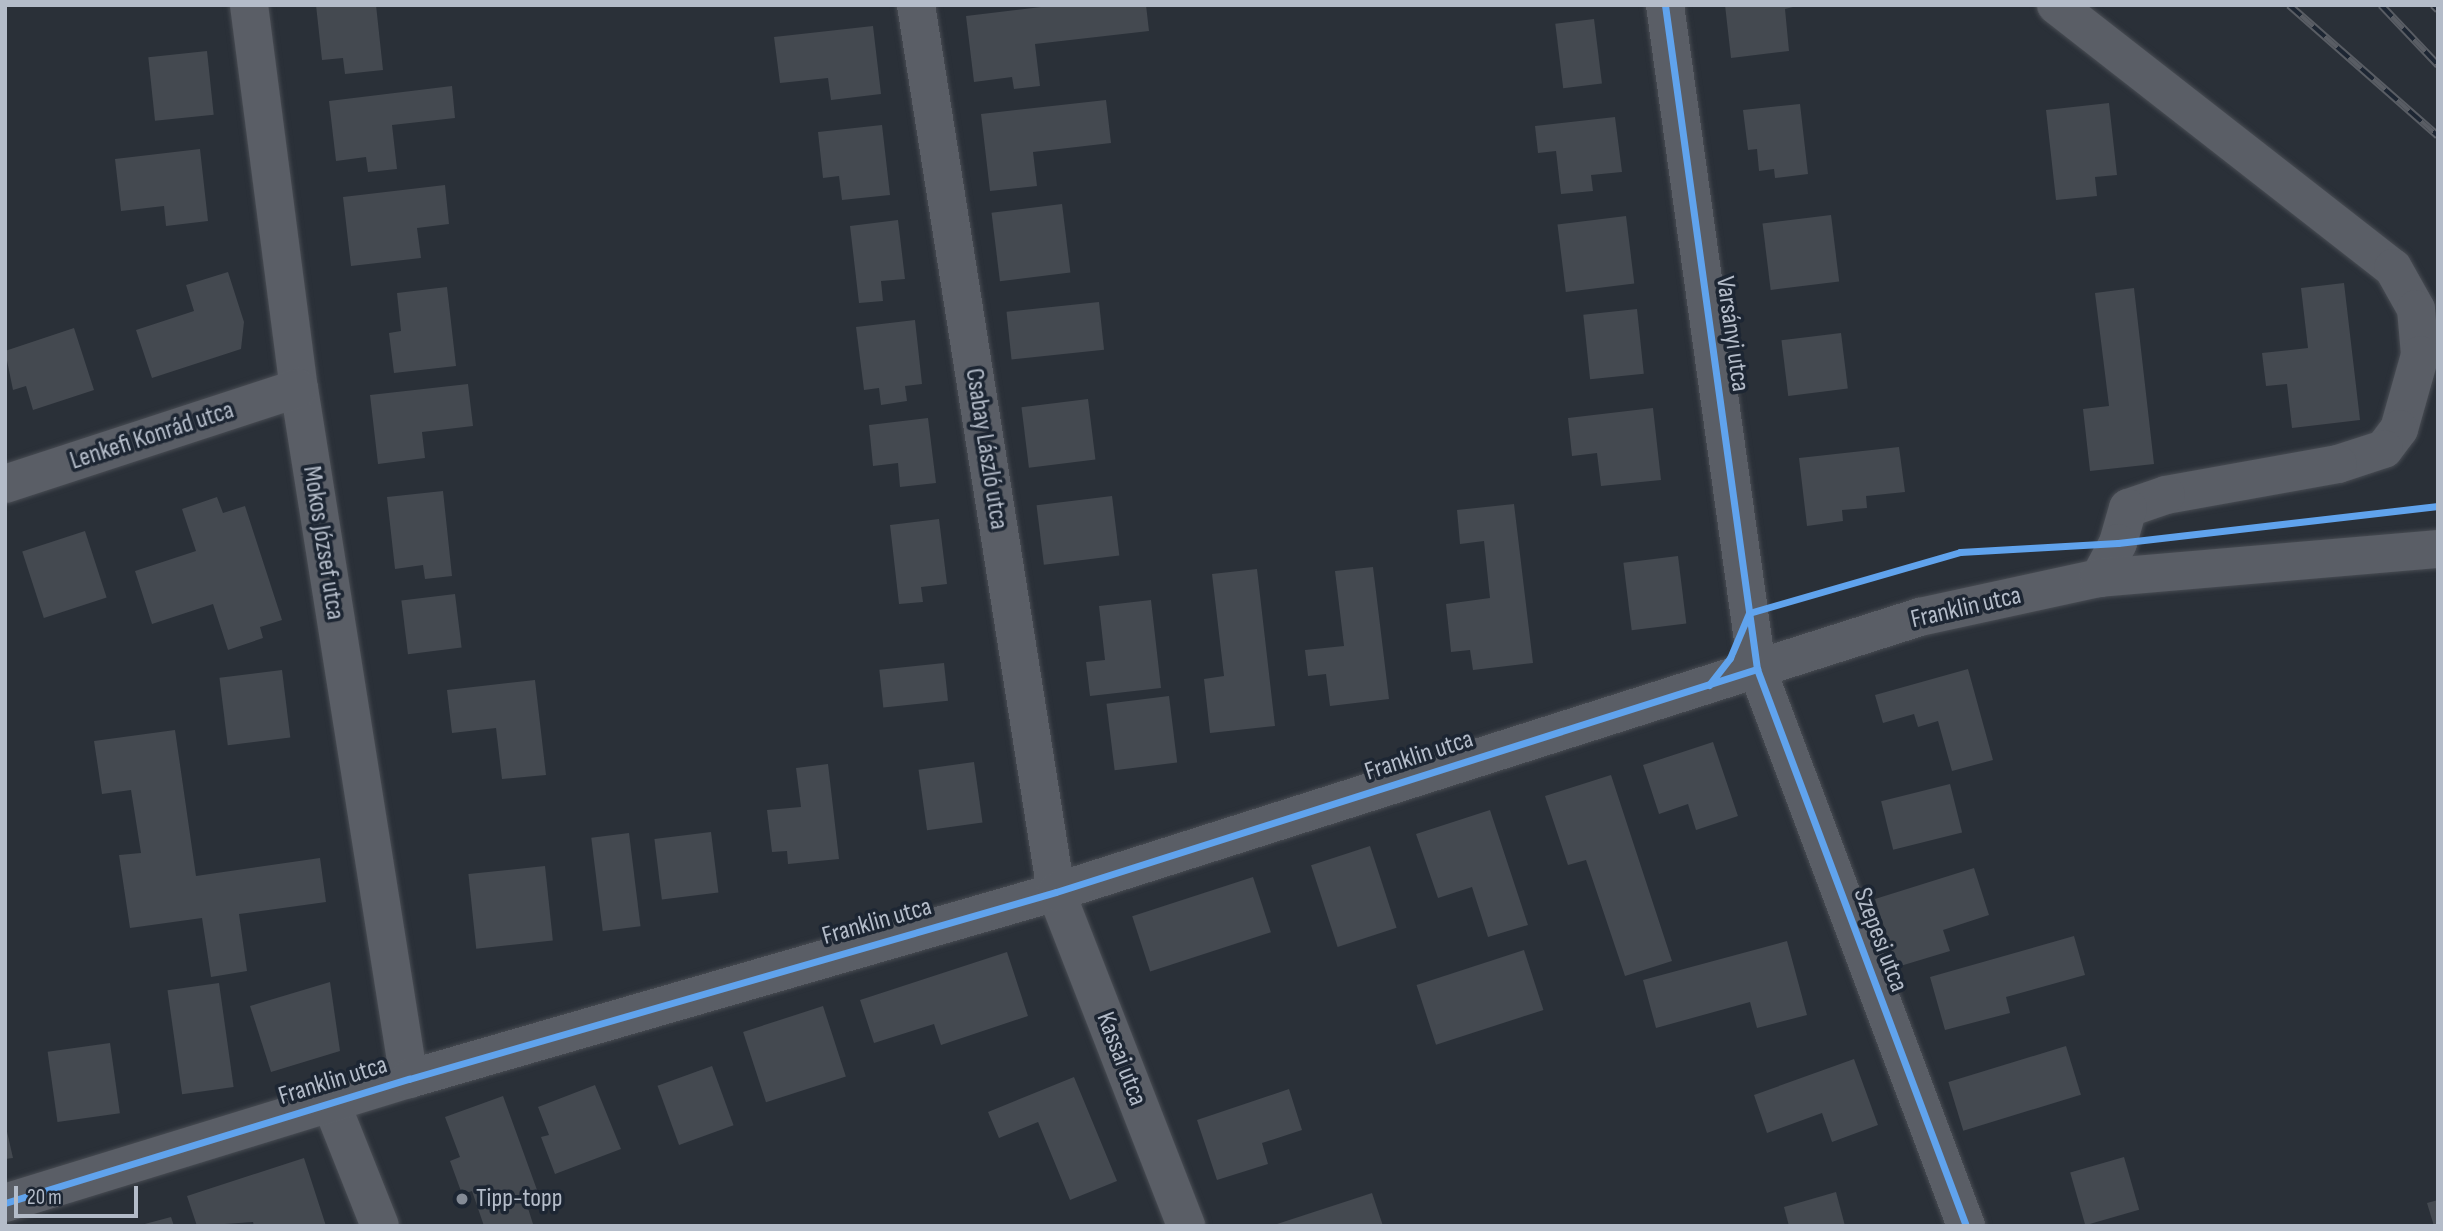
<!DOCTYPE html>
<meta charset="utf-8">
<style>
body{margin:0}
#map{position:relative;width:2443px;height:1231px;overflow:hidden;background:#2a3038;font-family:"Sofia Sans Condensed",sans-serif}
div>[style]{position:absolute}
.building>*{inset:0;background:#444950;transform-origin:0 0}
.roads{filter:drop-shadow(0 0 2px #484c53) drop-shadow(0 0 2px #484c53)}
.minor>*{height:38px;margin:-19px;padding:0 19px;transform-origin:19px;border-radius:19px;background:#5a5e66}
.rail>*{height:8px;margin-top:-4px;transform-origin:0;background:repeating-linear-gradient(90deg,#1d2633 0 16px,#595d64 0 32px);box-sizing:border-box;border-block:2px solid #595d64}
.cycleway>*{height:7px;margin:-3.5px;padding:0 3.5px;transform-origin:3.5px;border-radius:3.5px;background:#60a3ed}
.dots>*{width:19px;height:19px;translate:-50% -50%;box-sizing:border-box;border:4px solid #1d2633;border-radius:50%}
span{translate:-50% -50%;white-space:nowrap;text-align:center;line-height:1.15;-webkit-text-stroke:7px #1d2633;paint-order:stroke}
.street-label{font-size:26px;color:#b4bcc9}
.poi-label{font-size:26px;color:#b4bcc9}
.left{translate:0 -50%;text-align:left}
.frame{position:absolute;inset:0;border:7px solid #b4bcc9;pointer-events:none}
.scale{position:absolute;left:14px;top:1186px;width:124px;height:32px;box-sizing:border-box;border:4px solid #b4bcc9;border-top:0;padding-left:9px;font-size:21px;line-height:24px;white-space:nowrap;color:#b4bcc9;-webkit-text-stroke:5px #1d2633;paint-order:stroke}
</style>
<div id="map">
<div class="building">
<i style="clip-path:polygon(316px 5px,376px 5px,383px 70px,345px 74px,343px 58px,322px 60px)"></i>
<i style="clip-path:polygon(1058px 5px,1146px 5px,1149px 31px,1035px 44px,1040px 86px,1014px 89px,1012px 77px,974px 82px,966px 16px)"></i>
<i style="clip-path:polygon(1725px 5px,1801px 5px,1785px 9px,1789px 51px,1731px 58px)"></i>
<i style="left:1594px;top:19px;width:65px;height:39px;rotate:83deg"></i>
<i style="clip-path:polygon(873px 26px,881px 94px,831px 100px,828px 78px,780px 83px,774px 37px)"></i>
<i style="left:207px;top:51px;width:64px;height:59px;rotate:84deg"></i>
<i style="clip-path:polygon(452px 86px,455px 118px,392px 125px,397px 169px,368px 172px,366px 157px,336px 161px,329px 101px)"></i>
<i style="clip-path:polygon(1106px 100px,1111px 143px,1033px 152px,1037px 186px,990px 191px,981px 114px)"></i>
<i style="clip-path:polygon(2109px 103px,2117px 175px,2095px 177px,2097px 196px,2056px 200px,2046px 110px)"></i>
<i style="clip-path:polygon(1800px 104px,1808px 174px,1775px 178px,1774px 169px,1759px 171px,1757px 149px,1748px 150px,1743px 110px)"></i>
<i style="clip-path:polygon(1615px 117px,1622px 172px,1591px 175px,1593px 191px,1561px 194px,1556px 151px,1538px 153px,1535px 126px)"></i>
<i style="clip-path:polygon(882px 125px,890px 195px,842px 200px,839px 176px,823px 178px,818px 132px)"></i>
<i style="clip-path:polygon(200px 149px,208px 221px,166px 226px,164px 206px,121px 211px,115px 159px)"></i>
<i style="clip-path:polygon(445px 185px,449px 224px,417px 228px,421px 258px,351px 266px,343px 197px)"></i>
<i style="left:1062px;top:204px;width:69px;height:71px;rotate:83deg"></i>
<i style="left:1831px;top:215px;width:67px;height:69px;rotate:83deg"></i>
<i style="left:1626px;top:216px;width:68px;height:69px;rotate:83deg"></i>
<i style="clip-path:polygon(898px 220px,905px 279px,881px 281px,883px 301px,859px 303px,850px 226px)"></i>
<i style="clip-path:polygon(228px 272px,244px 322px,241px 349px,152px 378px,136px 330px,194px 311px,186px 285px)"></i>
<i style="clip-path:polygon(2344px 283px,2360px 420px,2292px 428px,2287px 384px,2266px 386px,2262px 353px,2308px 348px,2301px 288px)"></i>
<i style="clip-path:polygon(447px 287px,456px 366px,394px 373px,389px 333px,401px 331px,397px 293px)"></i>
<i style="clip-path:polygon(2134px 288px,2154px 464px,2090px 471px,2083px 409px,2109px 406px,2095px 293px)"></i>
<i style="left:1099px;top:302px;width:48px;height:93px;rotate:84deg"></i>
<i style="left:1637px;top:309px;width:65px;height:54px;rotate:84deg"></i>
<i style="clip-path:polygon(915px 320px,922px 384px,905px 386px,907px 401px,881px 405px,879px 388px,864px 390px,856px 327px)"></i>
<i style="clip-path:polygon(74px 328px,94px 390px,33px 410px,26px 386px,13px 390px,5px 351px)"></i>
<i style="left:1841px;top:333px;width:56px;height:60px;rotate:83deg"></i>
<i style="clip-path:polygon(468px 384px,473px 426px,422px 432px,425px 458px,378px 464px,370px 395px)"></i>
<i style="left:1088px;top:399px;width:61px;height:67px;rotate:83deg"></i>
<i style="clip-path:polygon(1653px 408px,1661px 480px,1601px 486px,1597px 453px,1572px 456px,1568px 418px)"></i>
<i style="clip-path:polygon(928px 418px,936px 483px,900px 487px,898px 463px,873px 466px,869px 425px)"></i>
<i style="clip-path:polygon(1899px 447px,1905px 492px,1866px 496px,1867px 508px,1842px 510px,1843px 521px,1807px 526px,1799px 458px)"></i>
<i style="clip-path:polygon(443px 491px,452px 576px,425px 579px,423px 565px,395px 569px,387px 497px)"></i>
<i style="left:1112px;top:496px;width:60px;height:76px;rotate:83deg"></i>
<i style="clip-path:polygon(217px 497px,223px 513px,245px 506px,282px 620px,260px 627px,263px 638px,228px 650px,213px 604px,152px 624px,135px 571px,196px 551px,182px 509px)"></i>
<i style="clip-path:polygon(1514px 504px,1533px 663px,1473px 670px,1470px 650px,1451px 652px,1446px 604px,1490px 598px,1484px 541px,1460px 544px,1457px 510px)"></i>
<i style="clip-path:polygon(939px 519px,947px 584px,921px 587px,923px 602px,899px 604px,890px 525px)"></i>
<i style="left:85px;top:531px;width:70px;height:66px;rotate:72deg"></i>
<i style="left:1678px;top:556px;width:68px;height:55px;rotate:83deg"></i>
<i style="clip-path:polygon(1373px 567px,1389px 699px,1330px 706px,1326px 674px,1308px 676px,1305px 650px,1344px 646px,1335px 571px)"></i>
<i style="clip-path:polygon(1257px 569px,1275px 726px,1210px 733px,1204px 679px,1224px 676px,1212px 574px)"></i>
<i style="left:455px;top:594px;width:54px;height:54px;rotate:83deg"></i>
<i style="clip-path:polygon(1151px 600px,1161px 688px,1090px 696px,1086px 662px,1105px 660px,1099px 606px)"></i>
<i style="left:944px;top:663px;width:38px;height:65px;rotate:84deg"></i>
<i style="clip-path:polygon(1968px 669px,1993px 760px,1952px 771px,1938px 721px,1918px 727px,1914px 714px,1883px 723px,1875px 695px)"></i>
<i style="left:282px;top:670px;width:68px;height:63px;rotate:83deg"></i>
<i style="clip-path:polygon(535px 680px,546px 775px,502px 779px,496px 728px,452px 733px,447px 690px)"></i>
<i style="left:1169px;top:696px;width:67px;height:63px;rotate:83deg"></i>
<i style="clip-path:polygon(175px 730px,196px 876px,320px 858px,326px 902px,239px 914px,247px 971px,211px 977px,202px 918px,130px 928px,119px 855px,141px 853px,131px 790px,102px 794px,94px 741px)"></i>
<i style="clip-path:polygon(1713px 742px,1738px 816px,1696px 830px,1688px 804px,1659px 814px,1643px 765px)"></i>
<i style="left:974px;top:762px;width:61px;height:56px;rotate:82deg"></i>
<i style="clip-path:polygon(828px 764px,839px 859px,788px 864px,787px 851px,772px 852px,767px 810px,801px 807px,796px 768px)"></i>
<i style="clip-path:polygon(1611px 775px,1672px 961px,1625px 976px,1586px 860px,1568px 865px,1545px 796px)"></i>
<i style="left:1950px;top:784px;width:50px;height:71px;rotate:76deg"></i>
<i style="clip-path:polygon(1490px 810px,1528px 925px,1488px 937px,1472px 887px,1438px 898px,1416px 834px)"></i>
<i style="left:711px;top:832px;width:61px;height:57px;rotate:83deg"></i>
<i style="left:629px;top:833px;width:94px;height:38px;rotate:83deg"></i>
<i style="left:1370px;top:846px;width:86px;height:62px;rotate:72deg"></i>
<i style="left:545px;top:866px;width:75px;height:77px;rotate:84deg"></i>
<i style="clip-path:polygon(1974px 868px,1989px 915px,1943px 930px,1950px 951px,1897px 967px,1875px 899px)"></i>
<i style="left:1253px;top:877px;width:58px;height:127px;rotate:72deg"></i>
<i style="clip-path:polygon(2074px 936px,2085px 975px,2006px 997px,2010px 1013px,1945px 1030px,1930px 977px)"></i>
<i style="clip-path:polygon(1787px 941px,1807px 1015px,1757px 1028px,1750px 1002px,1656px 1028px,1643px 980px)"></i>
<i style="left:1524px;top:950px;width:63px;height:113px;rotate:72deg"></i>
<i style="clip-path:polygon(1007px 952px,1028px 1016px,941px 1045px,934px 1024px,874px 1043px,860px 1000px)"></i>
<i style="clip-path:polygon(330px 982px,340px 1051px,271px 1072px,250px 1006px)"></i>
<i style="left:219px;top:983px;width:105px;height:52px;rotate:82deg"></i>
<i style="left:823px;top:1006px;width:74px;height:84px;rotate:72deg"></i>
<i style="left:110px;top:1043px;width:71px;height:63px;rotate:82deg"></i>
<i style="left:2066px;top:1046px;width:51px;height:123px;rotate:73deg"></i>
<i style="clip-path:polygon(1854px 1059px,1878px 1125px,1832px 1142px,1822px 1113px,1767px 1133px,1754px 1095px)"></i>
<i style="left:712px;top:1066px;width:63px;height:58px;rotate:70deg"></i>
<i style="clip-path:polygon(1074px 1077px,1117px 1181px,1070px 1200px,1038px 1122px,999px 1138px,988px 1112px)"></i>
<i style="clip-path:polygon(595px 1085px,621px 1149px,555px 1174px,541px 1137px,549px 1135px,538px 1107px)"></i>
<i style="clip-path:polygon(1289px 1089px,1302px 1130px,1262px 1143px,1268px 1164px,1217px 1180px,1197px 1120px)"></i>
<i style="clip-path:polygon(503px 1096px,541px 1201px,527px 1205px,533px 1224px,528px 1226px,484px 1226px,472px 1191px,462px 1194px,450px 1161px,460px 1157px,445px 1117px)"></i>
<i style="clip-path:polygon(5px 1123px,13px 1158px,5px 1159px)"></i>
<i style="left:2124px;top:1157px;width:55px;height:56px;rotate:74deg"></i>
<i style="clip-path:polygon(304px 1158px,326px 1226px,254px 1226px,253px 1222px,197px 1226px,187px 1196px)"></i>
<i style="clip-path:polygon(1836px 1192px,1845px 1226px,1789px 1226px,1784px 1207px)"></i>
<i style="clip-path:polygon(1372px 1193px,1383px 1226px,1274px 1226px,1274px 1225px)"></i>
<i style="clip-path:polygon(2438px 1200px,2438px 1226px,2434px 1226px,2427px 1203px)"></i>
<i style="clip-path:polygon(171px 1217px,174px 1226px,141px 1226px,141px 1225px)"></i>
</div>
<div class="roads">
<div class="minor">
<i style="left:249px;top:5px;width:386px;rotate:82.6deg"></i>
<i style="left:299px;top:388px;width:700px;rotate:80.96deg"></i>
<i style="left:916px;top:5px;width:898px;rotate:81.03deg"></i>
<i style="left:1056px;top:892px;width:358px;rotate:68.7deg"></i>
<i style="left:1665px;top:5px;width:670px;rotate:82.11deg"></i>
<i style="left:1757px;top:669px;width:595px;rotate:69.43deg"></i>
<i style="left:2056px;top:5px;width:427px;rotate:38deg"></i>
<i style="left:2393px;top:268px;width:47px;rotate:60.7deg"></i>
<i style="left:2416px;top:309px;width:46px;rotate:85deg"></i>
<i style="left:2420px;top:355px;width:77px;rotate:105.8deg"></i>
<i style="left:2399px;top:429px;width:25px;rotate:127deg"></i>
<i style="left:2384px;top:449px;width:48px;rotate:161.9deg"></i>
<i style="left:2338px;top:464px;width:175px;rotate:169.8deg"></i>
<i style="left:2166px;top:495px;width:40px;rotate:161.1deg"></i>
<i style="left:2128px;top:508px;width:36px;rotate:106deg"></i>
<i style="left:2118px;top:543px;width:40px;rotate:118deg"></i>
<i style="left:5px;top:484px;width:309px;rotate:-18.1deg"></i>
<i style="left:331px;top:1103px;width:132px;rotate:68.3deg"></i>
<i style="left:5px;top:1203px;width:423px;rotate:-17.1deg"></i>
<i style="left:409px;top:1079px;width:673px;rotate:-16.12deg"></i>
<i style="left:1056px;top:892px;width:907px;rotate:-17.66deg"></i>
<i style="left:1920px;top:617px;width:183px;rotate:-12.3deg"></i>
<i style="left:2099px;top:578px;width:340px;rotate:-4.9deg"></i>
</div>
</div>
<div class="rail">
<i style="left:2289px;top:5px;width:198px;rotate:41.3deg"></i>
<i style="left:2381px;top:5px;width:83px;rotate:46.5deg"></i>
<i style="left:2433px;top:5px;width:7px;rotate:45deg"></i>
</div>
<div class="cycleway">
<i style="left:1665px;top:5px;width:670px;rotate:82.11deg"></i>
<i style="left:1757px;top:669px;width:595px;rotate:69.43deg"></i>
<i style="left:1709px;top:685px;width:34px;rotate:-52deg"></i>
<i style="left:1730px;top:658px;width:49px;rotate:-67.1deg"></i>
<i style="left:1749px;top:613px;width:220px;rotate:-16.1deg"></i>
<i style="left:1960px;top:552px;width:158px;rotate:-3.3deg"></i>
<i style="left:2118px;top:543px;width:322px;rotate:-6.6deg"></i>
<i style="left:5px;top:1203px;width:423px;rotate:-17.1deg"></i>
<i style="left:409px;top:1079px;width:673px;rotate:-16.12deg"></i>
<i style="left:1056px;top:892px;width:736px;rotate:-17.65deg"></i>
</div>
<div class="dots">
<i style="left:462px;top:1199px;background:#848b96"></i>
</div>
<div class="street-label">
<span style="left:1732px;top:334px;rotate:82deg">Varsányi utca</span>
<span style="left:152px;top:436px;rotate:-18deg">Lenkefi Konrád utca</span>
<span style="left:986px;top:449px;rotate:81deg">Csabay László utca</span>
<span style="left:323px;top:543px;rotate:81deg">Mokos József utca</span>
<span style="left:1966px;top:608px;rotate:-13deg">Franklin utca</span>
<span style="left:1419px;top:756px;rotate:-18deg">Franklin utca</span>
<span style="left:877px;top:922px;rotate:-16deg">Franklin utca</span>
<span style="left:1880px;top:940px;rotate:69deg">Szepesi utca</span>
<span style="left:1121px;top:1059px;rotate:69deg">Kassai utca</span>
<span style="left:333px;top:1081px;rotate:-17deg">Franklin utca</span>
</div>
<div class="poi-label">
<span class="left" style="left:476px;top:1199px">Tipp-topp</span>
</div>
<div class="frame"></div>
<div class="scale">20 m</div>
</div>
